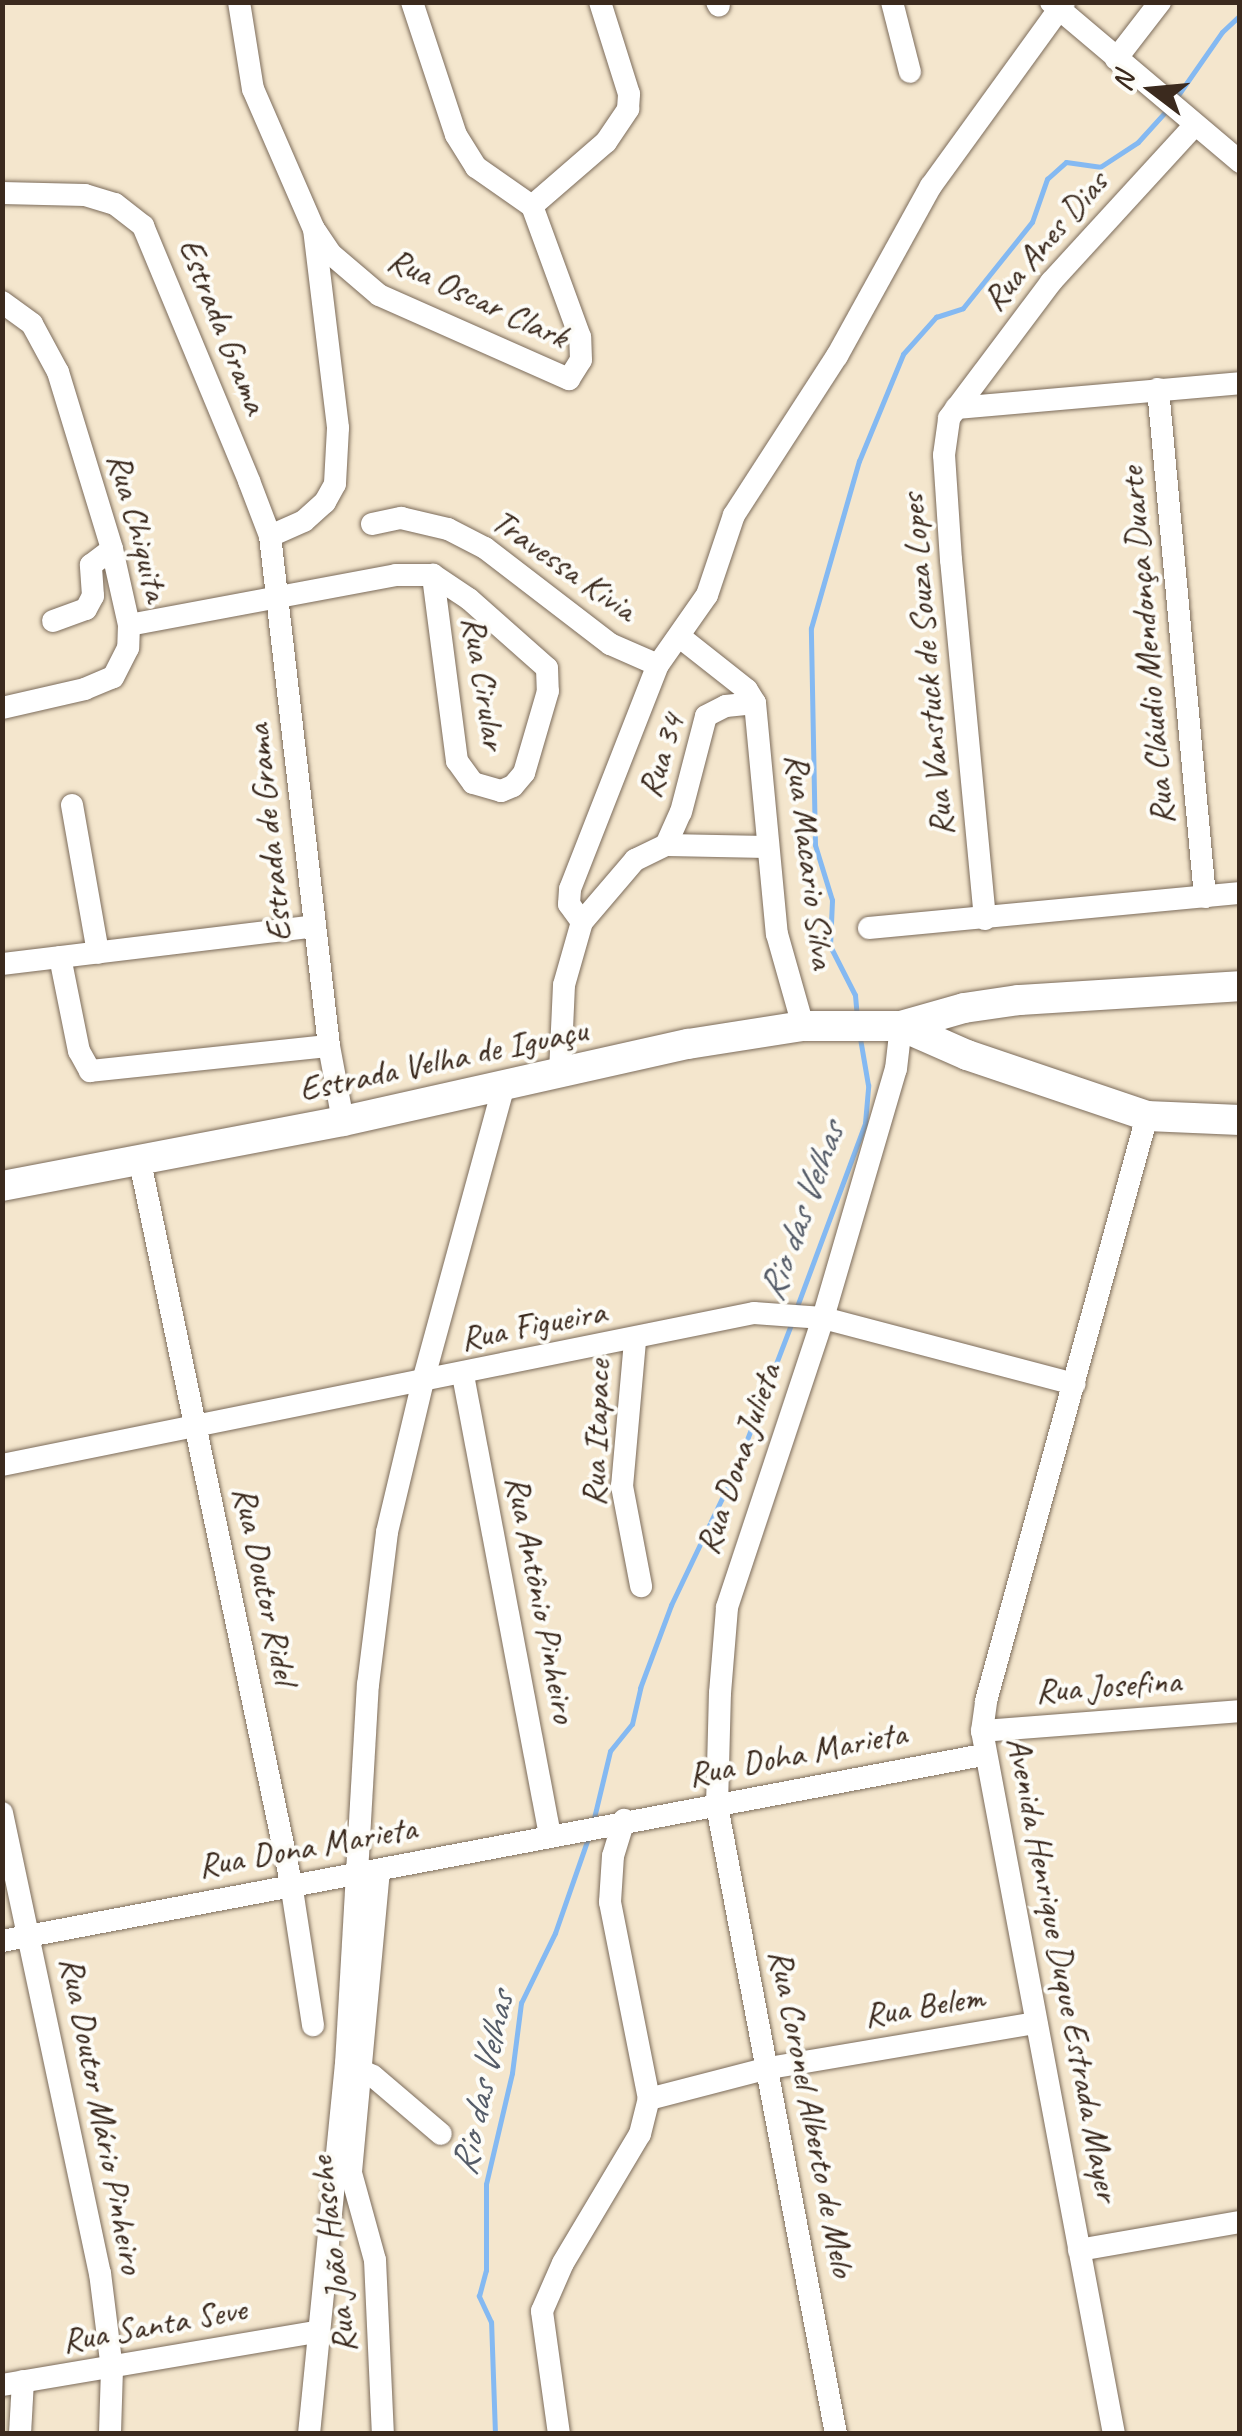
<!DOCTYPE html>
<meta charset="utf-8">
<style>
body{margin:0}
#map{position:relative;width:1242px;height:2436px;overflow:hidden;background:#f4e6cd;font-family:Caveat,sans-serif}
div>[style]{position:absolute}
.stream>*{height:5px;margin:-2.5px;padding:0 2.5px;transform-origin:2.5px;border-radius:2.5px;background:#84b9f2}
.roads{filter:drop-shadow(0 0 2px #7c6c5b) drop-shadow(0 0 2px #7c6c5b)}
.minor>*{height:22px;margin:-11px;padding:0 11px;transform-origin:11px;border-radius:11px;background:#fff}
.major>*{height:30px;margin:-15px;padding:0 15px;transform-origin:15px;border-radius:15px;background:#fff}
span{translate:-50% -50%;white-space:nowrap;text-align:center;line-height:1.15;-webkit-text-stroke:8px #fdfcf7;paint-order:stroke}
.street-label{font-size:35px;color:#3b2a1e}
.water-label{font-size:38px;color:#555c68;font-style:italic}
.frame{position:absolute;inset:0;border:5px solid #3b2a1e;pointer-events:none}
.north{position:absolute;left:1102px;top:40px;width:100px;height:100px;-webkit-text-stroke:8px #fdfcf7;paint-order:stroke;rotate:286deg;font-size:28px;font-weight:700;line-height:40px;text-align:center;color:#3b2a1e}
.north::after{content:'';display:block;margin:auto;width:35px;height:45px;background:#3b2a1e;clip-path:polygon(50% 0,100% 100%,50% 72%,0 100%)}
</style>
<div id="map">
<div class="stream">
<i style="left:1176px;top:98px;width:80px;rotate:-55.1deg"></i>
<i style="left:1222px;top:32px;width:25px;rotate:-43deg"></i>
<i style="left:857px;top:1018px;width:23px;rotate:-95deg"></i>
<i style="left:855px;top:995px;width:55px;rotate:-117deg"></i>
<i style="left:830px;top:946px;width:46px;rotate:-87.5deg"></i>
<i style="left:832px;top:900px;width:58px;rotate:-107.2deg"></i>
<i style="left:815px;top:845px;width:217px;rotate:-91.1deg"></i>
<i style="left:811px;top:628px;width:174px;rotate:-74deg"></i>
<i style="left:859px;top:461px;width:116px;rotate:-67.6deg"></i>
<i style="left:903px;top:354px;width:50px;rotate:-48.3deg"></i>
<i style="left:936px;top:317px;width:28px;rotate:-18deg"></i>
<i style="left:963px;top:308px;width:110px;rotate:-51.3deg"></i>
<i style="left:1032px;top:222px;width:46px;rotate:-70.8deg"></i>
<i style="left:1047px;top:179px;width:25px;rotate:-42deg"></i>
<i style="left:1066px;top:162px;width:34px;rotate:8deg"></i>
<i style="left:1100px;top:167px;width:45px;rotate:-33.3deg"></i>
<i style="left:1138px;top:142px;width:42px;rotate:-47.9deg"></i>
<i style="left:796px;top:1309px;width:198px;rotate:-69.6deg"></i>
<i style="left:865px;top:1123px;width:38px;rotate:-85deg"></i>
<i style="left:868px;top:1085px;width:48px;rotate:-99.7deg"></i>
<i style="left:593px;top:1822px;width:73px;rotate:-76.5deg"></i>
<i style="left:610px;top:1751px;width:35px;rotate:-51deg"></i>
<i style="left:632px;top:1724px;width:37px;rotate:-77deg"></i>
<i style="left:640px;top:1688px;width:89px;rotate:-69.5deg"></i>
<i style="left:671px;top:1605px;width:148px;rotate:-64.5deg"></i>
<i style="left:735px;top:1471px;width:157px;rotate:-69.1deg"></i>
<i style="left:495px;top:2434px;width:112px;rotate:-92deg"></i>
<i style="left:491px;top:2322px;width:29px;rotate:-115deg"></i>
<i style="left:479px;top:2296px;width:27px;rotate:-75deg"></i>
<i style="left:486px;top:2270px;width:86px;rotate:-90deg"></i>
<i style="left:486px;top:2184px;width:114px;rotate:-76.8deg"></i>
<i style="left:512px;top:2073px;width:71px;rotate:-82.7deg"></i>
<i style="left:521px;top:2003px;width:78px;rotate:-64.1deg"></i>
<i style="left:555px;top:1933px;width:101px;rotate:-70.8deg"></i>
</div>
<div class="roads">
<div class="minor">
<i style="left:239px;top:2px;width:88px;rotate:80.9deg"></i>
<i style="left:253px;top:89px;width:153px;rotate:66.5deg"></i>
<i style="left:314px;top:229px;width:200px;rotate:83.1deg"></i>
<i style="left:338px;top:428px;width:56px;rotate:93.1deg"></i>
<i style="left:335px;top:484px;width:21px;rotate:119deg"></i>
<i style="left:325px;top:502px;width:28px;rotate:138deg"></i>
<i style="left:304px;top:521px;width:37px;rotate:156deg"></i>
<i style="left:412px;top:2px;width:140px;rotate:71.7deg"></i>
<i style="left:456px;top:135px;width:38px;rotate:58deg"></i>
<i style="left:476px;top:167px;width:68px;rotate:34.9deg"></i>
<i style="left:532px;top:206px;width:98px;rotate:-40.9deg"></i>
<i style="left:606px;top:142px;width:40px;rotate:-56deg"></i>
<i style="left:628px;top:109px;width:15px;rotate:-86deg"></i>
<i style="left:629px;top:94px;width:96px;rotate:-107.5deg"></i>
<i style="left:717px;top:2px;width:4px;rotate:63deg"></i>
<i style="left:892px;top:2px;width:72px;rotate:75.6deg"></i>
<i style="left:1051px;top:2px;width:248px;rotate:40.2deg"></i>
<i style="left:1116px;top:59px;width:72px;rotate:-52.3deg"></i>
<i style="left:2px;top:193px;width:83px;rotate:1.4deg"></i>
<i style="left:85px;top:195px;width:31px;rotate:17deg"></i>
<i style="left:115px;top:204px;width:36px;rotate:38deg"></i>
<i style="left:143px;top:226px;width:276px;rotate:67.4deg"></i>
<i style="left:249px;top:481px;width:59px;rotate:69.1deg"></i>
<i style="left:270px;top:536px;width:513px;rotate:83.4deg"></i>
<i style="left:329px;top:1046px;width:76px;rotate:79.4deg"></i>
<i style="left:316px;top:232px;width:27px;rotate:56deg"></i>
<i style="left:331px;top:254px;width:63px;rotate:40.5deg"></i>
<i style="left:379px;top:295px;width:208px;rotate:23.9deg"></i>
<i style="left:569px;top:379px;width:22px;rotate:-58deg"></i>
<i style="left:581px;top:360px;width:23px;rotate:-92deg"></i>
<i style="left:580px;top:337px;width:140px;rotate:-110.1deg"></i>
<i style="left:2px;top:302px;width:37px;rotate:36deg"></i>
<i style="left:32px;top:324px;width:55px;rotate:61.6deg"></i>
<i style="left:58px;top:372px;width:185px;rotate:73deg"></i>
<i style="left:112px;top:549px;width:78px;rotate:77.4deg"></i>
<i style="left:129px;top:625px;width:23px;rotate:92deg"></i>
<i style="left:128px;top:648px;width:33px;rotate:117deg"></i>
<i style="left:113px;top:677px;width:30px;rotate:157deg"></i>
<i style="left:85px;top:689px;width:85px;rotate:167.1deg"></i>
<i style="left:1158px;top:389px;width:510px;rotate:84.71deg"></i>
<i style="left:956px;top:408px;width:285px;rotate:-5deg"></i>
<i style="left:372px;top:524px;width:30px;rotate:-12deg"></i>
<i style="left:401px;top:518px;width:48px;rotate:13.2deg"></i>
<i style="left:448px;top:529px;width:42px;rotate:27.2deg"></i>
<i style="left:485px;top:548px;width:158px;rotate:37.5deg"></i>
<i style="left:610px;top:644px;width:52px;rotate:23.6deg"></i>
<i style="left:53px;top:621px;width:35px;rotate:-20deg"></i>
<i style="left:86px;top:609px;width:15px;rotate:-62deg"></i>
<i style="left:93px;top:596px;width:31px;rotate:-94deg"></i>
<i style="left:91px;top:565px;width:26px;rotate:-37deg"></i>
<i style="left:129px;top:625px;width:272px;rotate:-10.6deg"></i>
<i style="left:396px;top:575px;width:37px"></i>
<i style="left:433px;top:575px;width:43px;rotate:33.7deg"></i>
<i style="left:469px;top:599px;width:104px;rotate:41.5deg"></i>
<i style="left:547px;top:668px;width:23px;rotate:88deg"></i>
<i style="left:548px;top:691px;width:85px;rotate:106.3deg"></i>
<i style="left:524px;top:773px;width:17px;rotate:130deg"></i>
<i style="left:513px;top:786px;width:13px;rotate:157deg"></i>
<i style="left:501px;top:791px;width:29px;rotate:-164deg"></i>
<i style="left:473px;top:783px;width:27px;rotate:-126deg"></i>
<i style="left:457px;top:761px;width:188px;rotate:-97.4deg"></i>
<i style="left:680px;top:637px;width:85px;rotate:38.3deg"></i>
<i style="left:747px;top:690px;width:15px;rotate:58deg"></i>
<i style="left:755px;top:703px;width:232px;rotate:84.6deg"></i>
<i style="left:777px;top:934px;width:96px;rotate:74.2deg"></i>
<i style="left:72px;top:805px;width:150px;rotate:80deg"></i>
<i style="left:666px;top:845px;width:102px;rotate:1.1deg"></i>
<i style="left:985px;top:919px;width:361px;rotate:-95.4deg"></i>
<i style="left:951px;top:560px;width:105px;rotate:-93.8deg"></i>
<i style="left:944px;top:455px;width:37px;rotate:-82deg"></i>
<i style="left:949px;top:418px;width:170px;rotate:-53.1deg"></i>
<i style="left:1051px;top:282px;width:213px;rotate:-47.5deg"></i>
<i style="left:582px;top:922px;width:22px;rotate:-126deg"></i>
<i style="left:569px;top:904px;width:15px;rotate:-86deg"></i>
<i style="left:570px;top:889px;width:241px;rotate:-68.6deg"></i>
<i style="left:658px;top:665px;width:85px;rotate:-55deg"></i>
<i style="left:707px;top:595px;width:84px;rotate:-71.4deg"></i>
<i style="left:734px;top:515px;width:189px;rotate:-57.1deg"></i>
<i style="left:837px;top:356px;width:194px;rotate:-61.1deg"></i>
<i style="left:931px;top:186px;width:227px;rotate:-54.1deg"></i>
<i style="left:869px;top:928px;width:373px;rotate:-5.4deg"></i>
<i style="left:60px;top:957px;width:96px;rotate:78.6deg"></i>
<i style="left:79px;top:1051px;width:23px;rotate:61deg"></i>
<i style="left:90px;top:1071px;width:240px;rotate:-6deg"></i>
<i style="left:2px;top:964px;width:314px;rotate:-6.9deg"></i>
<i style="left:560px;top:1073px;width:88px;rotate:-87.4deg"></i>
<i style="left:564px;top:985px;width:66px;rotate:-74.1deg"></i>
<i style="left:582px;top:922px;width:82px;rotate:-49.5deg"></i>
<i style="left:635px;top:860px;width:34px;rotate:-26deg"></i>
<i style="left:666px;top:845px;width:36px;rotate:-66deg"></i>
<i style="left:681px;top:812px;width:99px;rotate:-75.4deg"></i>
<i style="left:706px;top:716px;width:22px;rotate:-27deg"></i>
<i style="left:726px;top:706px;width:29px;rotate:-6deg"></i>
<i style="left:140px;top:1162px;width:737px;rotate:78.17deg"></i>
<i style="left:291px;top:1883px;width:144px;rotate:81.2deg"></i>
<i style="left:635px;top:1341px;width:146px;rotate:95.1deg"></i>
<i style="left:622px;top:1486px;width:102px;rotate:79.2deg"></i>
<i style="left:463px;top:1375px;width:469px;rotate:79.3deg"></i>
<i style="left:2px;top:1465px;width:767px;rotate:-11.43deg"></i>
<i style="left:754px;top:1313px;width:69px;rotate:4.1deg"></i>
<i style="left:823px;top:1318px;width:260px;rotate:14.7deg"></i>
<i style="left:982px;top:1731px;width:259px;rotate:-4.4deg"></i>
<i style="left:2px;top:1813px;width:470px;rotate:78deg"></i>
<i style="left:100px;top:2273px;width:97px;rotate:82.9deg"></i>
<i style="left:112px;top:2369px;width:65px;rotate:91.8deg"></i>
<i style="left:379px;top:1870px;width:304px;rotate:95.3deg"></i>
<i style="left:351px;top:2173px;width:90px;rotate:74.6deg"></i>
<i style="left:375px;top:2260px;width:174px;rotate:87.4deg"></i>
<i style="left:2px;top:1941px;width:998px;rotate:-10.74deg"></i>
<i style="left:350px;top:2065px;width:25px;rotate:26deg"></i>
<i style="left:373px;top:2076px;width:89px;rotate:40.5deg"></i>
<i style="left:649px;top:2099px;width:124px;rotate:-14.5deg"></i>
<i style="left:769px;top:2068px;width:271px;rotate:-9.6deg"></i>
<i style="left:1079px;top:2250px;width:163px;rotate:-9.9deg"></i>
<i style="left:2px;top:2385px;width:318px;rotate:-9.6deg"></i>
<i style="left:20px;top:2434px;width:53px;rotate:-86.8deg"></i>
<i style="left:309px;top:2434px;width:372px;rotate:-84.3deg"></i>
<i style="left:346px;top:2064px;width:380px;rotate:-86.7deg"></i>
<i style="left:368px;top:1685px;width:154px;rotate:-82.9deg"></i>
<i style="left:387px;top:1532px;width:155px;rotate:-76.6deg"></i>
<i style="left:423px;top:1381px;width:307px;rotate:-74.7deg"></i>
<i style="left:559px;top:2434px;width:124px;rotate:-97.9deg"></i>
<i style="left:542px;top:2311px;width:52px;rotate:-66.4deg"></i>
<i style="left:563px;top:2263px;width:150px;rotate:-59.2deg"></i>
<i style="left:640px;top:2134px;width:36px;rotate:-76deg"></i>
<i style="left:649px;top:2099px;width:201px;rotate:-101.2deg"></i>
<i style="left:610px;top:1902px;width:46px;rotate:-86.3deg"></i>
<i style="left:613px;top:1856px;width:38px;rotate:-73deg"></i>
<i style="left:836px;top:2434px;width:639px;rotate:-100.73deg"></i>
<i style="left:717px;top:1806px;width:113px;rotate:-88.5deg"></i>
<i style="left:720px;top:1693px;width:86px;rotate:-85.3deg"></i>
<i style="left:727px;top:1607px;width:305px;rotate:-71.6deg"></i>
<i style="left:823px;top:1318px;width:259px;rotate:-73.7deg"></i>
<i style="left:896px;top:1069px;width:43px;rotate:-83.4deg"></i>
<i style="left:1114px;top:2434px;width:715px;rotate:-100.63deg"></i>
<i style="left:982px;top:1731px;width:30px;rotate:-82deg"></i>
<i style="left:986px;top:1701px;width:607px;rotate:-74.61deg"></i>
</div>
<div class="major">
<i style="left:901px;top:1026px;width:72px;rotate:23.7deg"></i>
<i style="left:967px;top:1055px;width:190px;rotate:18.7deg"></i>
<i style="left:1147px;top:1116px;width:93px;rotate:2.5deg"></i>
<i style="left:2px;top:1186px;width:347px;rotate:-10.8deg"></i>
<i style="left:343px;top:1121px;width:353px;rotate:-12.6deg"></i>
<i style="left:688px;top:1044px;width:116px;rotate:-8.9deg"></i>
<i style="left:803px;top:1026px;width:98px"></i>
<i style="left:901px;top:1026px;width:66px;rotate:-15.9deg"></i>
<i style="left:964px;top:1008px;width:56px;rotate:-8.3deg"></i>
<i style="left:1019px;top:1000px;width:221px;rotate:-3.6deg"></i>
</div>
</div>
<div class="street-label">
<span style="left:1045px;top:241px;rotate:-49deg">Rua Anes Dias</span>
<span style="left:478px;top:298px;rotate:25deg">Rua Oscar Clark</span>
<span style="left:223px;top:326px;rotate:68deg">Estrada Grama</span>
<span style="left:138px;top:527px;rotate:75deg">Rua Chiquita</span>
<span style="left:564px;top:565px;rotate:35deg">Travessa Kivia</span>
<span style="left:1147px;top:646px;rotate:-95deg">Rua Cláudio Mendonça Duarte</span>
<span style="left:927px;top:665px;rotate:-95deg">Rua Vanstuck de Souza Lopes</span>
<span style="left:484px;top:683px;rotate:81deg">Rua Cirular</span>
<span style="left:661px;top:756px;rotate:-72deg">Rua 34</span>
<span style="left:269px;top:833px;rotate:-96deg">Estrada de Grama</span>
<span style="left:810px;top:861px;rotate:83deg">Rua Macario Silva</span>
<span style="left:443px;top:1060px;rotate:-12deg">Estrada Velha de Iguaçu</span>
<span style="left:533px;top:1325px;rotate:-11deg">Rua Figueira</span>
<span style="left:596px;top:1433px;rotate:-88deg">Rua Itapace</span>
<span style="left:738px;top:1459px;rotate:-71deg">Rua Dona Julieta</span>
<span style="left:265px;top:1585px;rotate:78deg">Rua Doutor Ridel</span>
<span style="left:541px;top:1599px;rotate:79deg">Rua Antônio Pinheiro</span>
<span style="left:1108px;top:1686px;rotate:-4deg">Rua Josefina</span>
<span style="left:797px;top:1754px;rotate:-11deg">Rua Doha Marieta</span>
<span style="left:307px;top:1847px;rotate:-10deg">Rua Dona Marieta</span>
<span style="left:1063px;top:1969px;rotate:79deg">Avenida Henrique Duque Estrada Mayer</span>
<span style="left:924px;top:2006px;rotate:-9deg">Rua Belem</span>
<span style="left:812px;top:2113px;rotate:79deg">Rua Coronel Alberto de Melo</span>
<span style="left:102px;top:2115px;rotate:79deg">Rua Doutor Mário Pinheiro</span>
<span style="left:333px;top:2255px;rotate:-97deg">Rua João Hasche</span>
<span style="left:154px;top:2325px;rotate:-10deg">Rua Santa Seve</span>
</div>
<div class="water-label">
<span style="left:801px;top:1212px;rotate:-70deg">Rio das Velhas</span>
<span style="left:482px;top:2084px;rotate:-78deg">Rio das Velhas</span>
</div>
<div class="frame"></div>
<div class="north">N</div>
</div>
